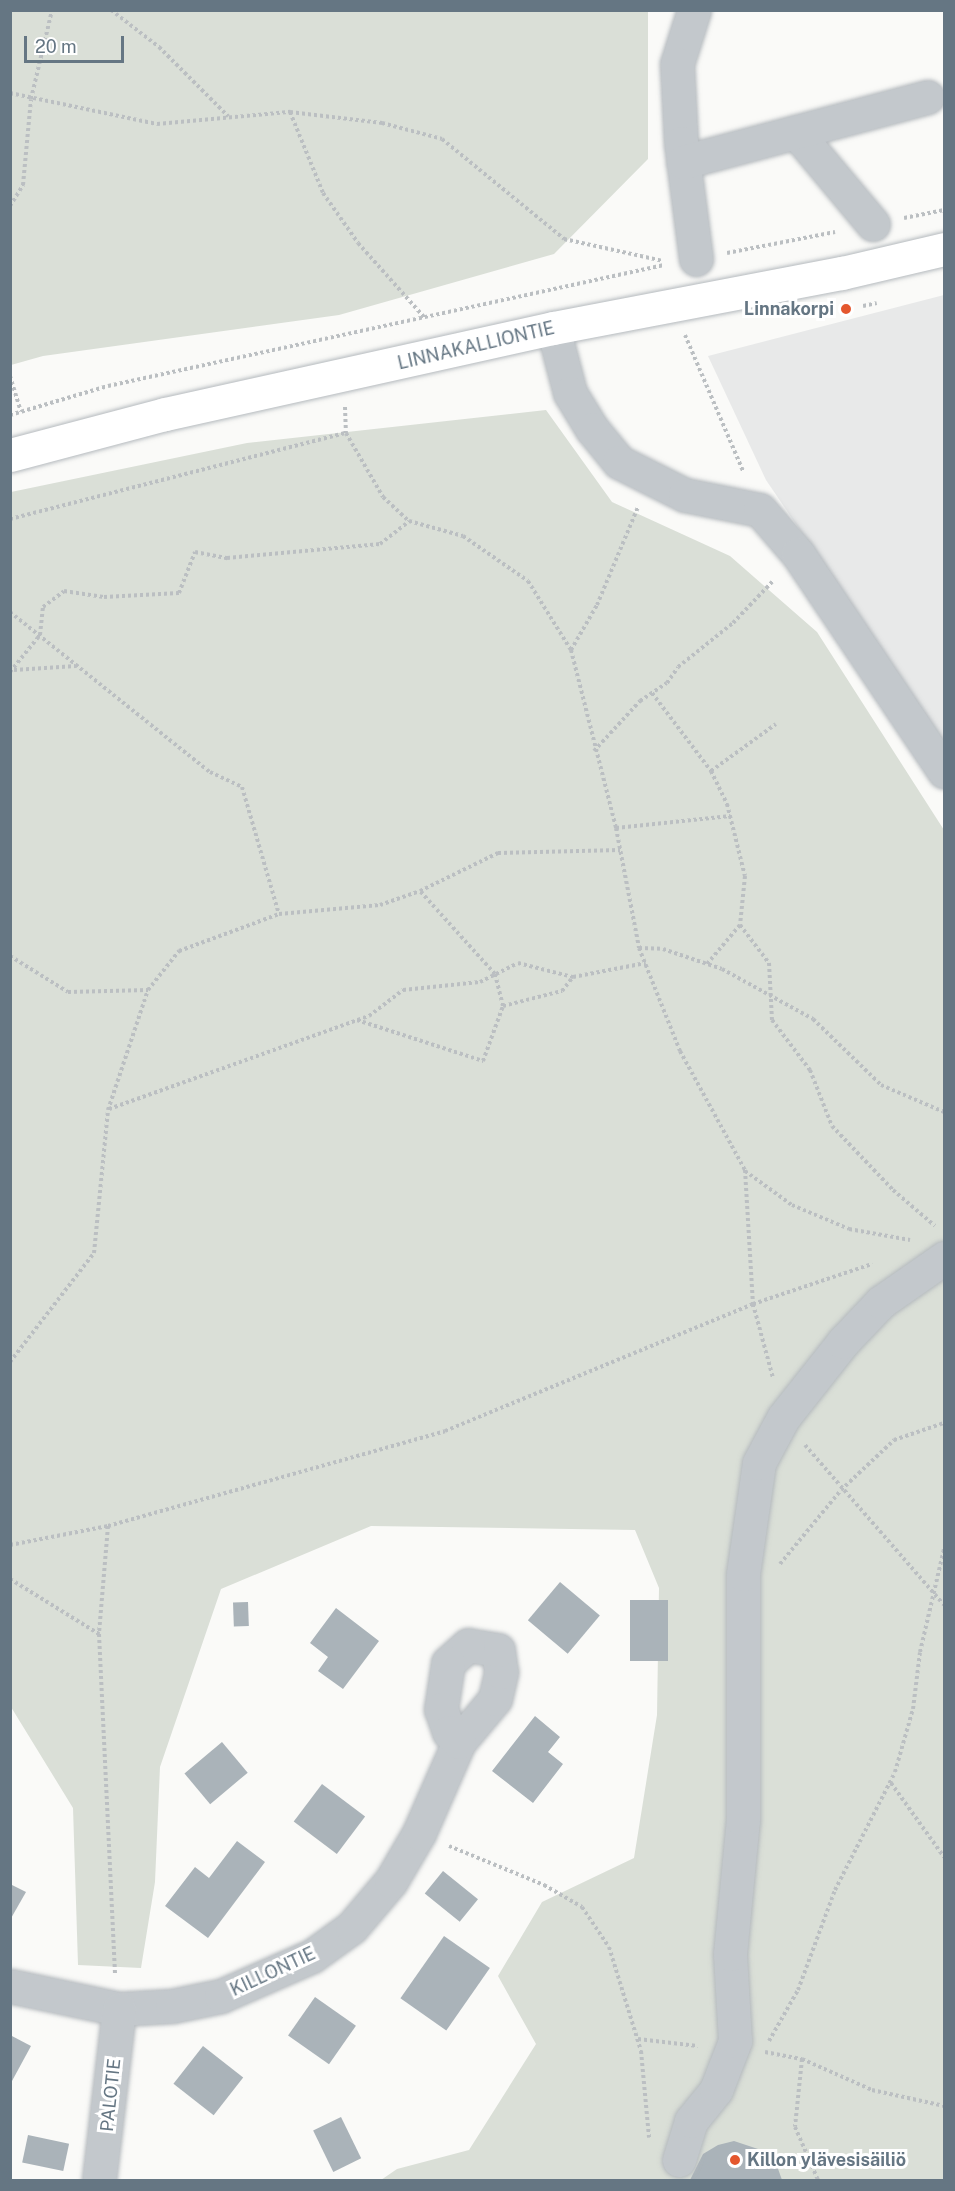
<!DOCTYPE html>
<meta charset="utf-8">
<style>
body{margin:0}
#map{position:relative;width:955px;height:2191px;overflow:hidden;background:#fafaf8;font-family:"Public Sans",sans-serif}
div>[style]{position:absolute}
.built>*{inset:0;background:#e8e9e9}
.green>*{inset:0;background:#dadfd7}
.building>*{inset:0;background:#aab3b9;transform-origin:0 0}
.path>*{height:4px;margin-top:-2px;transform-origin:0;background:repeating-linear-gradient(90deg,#bbbfc2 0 3px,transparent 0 6px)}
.roads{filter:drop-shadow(0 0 2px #b5babe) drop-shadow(0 0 2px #b5babe)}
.minor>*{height:33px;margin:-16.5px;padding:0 16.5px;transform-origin:16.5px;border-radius:16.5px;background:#c3c8cc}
.major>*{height:33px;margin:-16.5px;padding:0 16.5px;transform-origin:16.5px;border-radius:16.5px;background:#fff}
.dots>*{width:16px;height:16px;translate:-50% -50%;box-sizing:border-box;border:3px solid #fff;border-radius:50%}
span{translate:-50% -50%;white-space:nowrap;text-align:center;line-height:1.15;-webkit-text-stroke:6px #fff;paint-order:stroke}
.poi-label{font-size:18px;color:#657683;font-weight:700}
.right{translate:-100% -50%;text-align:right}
.left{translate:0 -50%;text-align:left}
.street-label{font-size:18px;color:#657683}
.frame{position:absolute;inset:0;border:12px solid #657683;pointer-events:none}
.scale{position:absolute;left:24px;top:36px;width:100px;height:27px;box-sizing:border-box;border:3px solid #657683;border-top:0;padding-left:8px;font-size:18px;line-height:21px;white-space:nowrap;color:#657683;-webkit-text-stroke:4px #fff;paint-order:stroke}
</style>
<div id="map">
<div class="built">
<i style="clip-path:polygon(944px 295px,944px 743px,766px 480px,708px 356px)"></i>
</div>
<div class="green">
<i style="clip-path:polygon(11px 10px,648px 11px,648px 159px,554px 254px,339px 315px,43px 356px,11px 365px)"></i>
<i style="clip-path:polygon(546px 410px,612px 502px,730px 556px,817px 632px,944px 830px,944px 2180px,381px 2180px,397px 2169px,469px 2150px,536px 2044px,498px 1976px,542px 1902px,634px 1858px,657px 1715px,659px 1588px,635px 1530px,371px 1526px,221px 1589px,160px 1767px,155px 1882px,141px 1968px,78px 1965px,73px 1808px,11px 1707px,11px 492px,247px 443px)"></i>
</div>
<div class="building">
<i style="left:560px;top:1582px;width:52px;height:50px;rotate:40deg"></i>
<i style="left:668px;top:1600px;width:61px;height:38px;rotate:90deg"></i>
<i style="left:248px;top:1602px;width:24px;height:15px;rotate:88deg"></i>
<i style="clip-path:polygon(336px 1608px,379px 1641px,343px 1689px,318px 1671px,328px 1657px,310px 1643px)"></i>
<i style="clip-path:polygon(535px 1716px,560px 1737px,548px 1752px,563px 1764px,533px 1803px,492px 1771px)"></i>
<i style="left:222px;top:1742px;width:40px;height:49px;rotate:50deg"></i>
<i style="left:322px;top:1784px;width:54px;height:47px;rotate:37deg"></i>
<i style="clip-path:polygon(237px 1841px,265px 1862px,208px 1938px,165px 1906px,195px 1867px,209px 1878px)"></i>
<i style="left:443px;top:1871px;width:45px;height:29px;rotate:39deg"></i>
<i style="clip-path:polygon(10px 1884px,26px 1892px,10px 1920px)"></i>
<i style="left:444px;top:1936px;width:56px;height:76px;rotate:35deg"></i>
<i style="left:315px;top:1997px;width:50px;height:47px;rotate:35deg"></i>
<i style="clip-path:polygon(10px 2035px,31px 2046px,12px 2081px,10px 2080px)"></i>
<i style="left:203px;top:2046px;width:51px;height:48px;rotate:38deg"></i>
<i style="left:341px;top:2117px;width:46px;height:31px;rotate:64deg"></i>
<i style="left:28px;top:2135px;width:42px;height:28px;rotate:12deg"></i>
<i style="clip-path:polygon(734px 2141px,764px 2151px,777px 2166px,782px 2180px,690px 2180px,703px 2154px,718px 2145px)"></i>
</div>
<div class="path">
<i style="left:111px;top:10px;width:61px;rotate:37.6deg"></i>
<i style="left:159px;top:47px;width:98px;rotate:45deg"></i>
<i style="left:10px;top:93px;width:150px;rotate:11.9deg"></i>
<i style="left:157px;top:124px;width:134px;rotate:-5.2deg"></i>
<i style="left:290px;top:112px;width:93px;rotate:6.8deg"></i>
<i style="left:382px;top:123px;width:62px;rotate:14.9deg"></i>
<i style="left:442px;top:139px;width:158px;rotate:39.3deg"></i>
<i style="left:564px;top:239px;width:101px;rotate:12.5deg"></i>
<i style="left:290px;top:112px;width:87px;rotate:67.8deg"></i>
<i style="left:323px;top:193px;width:61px;rotate:55deg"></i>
<i style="left:358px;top:243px;width:99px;rotate:48.3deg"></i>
<i style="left:10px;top:206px;width:25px;rotate:-58deg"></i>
<i style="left:23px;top:185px;width:86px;rotate:-84.7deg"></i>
<i style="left:31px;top:99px;width:91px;rotate:-76.7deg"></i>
<i style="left:904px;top:218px;width:41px;rotate:-11.3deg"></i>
<i style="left:727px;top:253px;width:110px;rotate:-11deg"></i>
<i style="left:863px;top:306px;width:14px;rotate:-12deg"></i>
<i style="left:685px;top:335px;width:148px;rotate:66.9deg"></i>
<i style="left:10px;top:376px;width:37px;rotate:73deg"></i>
<i style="left:345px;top:407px;width:26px;rotate:88deg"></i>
<i style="left:346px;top:433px;width:74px;rotate:60deg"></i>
<i style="left:383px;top:497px;width:35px;rotate:43deg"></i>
<i style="left:409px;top:521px;width:56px;rotate:15.5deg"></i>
<i style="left:463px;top:536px;width:79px;rotate:34.7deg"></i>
<i style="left:528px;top:581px;width:81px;rotate:58.1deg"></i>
<i style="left:571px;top:650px;width:184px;rotate:75.8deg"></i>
<i style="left:616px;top:828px;width:122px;rotate:79.1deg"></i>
<i style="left:639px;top:948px;width:111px;rotate:68.3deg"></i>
<i style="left:680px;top:1051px;width:136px;rotate:61.4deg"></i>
<i style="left:745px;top:1170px;width:134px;rotate:86.6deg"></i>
<i style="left:753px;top:1304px;width:77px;rotate:74.9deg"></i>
<i style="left:10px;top:415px;width:102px;rotate:-16.5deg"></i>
<i style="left:108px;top:386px;width:569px;rotate:-12.28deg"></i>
<i style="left:10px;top:519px;width:347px;rotate:-14.4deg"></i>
<i style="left:10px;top:612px;width:256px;rotate:38.7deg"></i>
<i style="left:210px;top:772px;width:35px;rotate:25deg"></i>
<i style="left:242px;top:787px;width:132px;rotate:73.8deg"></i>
<i style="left:571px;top:650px;width:52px;rotate:-60deg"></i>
<i style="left:597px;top:605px;width:106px;rotate:-67.3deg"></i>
<i style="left:14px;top:670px;width:62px;rotate:-3.7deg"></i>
<i style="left:10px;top:672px;width:48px;rotate:-51deg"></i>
<i style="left:40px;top:635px;width:28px;rotate:-84deg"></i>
<i style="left:43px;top:607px;width:26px;rotate:-37deg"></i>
<i style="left:64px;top:591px;width:40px;rotate:8.5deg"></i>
<i style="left:104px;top:597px;width:75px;rotate:-3.1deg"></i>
<i style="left:179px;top:593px;width:44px;rotate:-68.7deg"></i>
<i style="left:195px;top:552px;width:33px;rotate:11deg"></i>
<i style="left:227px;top:558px;width:154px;rotate:-5.2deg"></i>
<i style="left:380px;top:544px;width:37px;rotate:-38deg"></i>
<i style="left:652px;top:693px;width:98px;rotate:52.9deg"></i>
<i style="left:711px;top:771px;width:37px;rotate:64deg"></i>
<i style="left:727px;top:804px;width:74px;rotate:76deg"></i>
<i style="left:745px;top:876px;width:49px;rotate:95.8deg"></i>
<i style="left:740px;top:925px;width:48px;rotate:52.7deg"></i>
<i style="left:769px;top:963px;width:57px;rotate:87deg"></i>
<i style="left:772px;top:1020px;width:63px;rotate:52.8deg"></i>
<i style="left:810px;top:1070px;width:60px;rotate:68.6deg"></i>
<i style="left:832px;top:1126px;width:88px;rotate:46.4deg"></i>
<i style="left:893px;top:1190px;width:55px;rotate:40.6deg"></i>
<i style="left:594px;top:751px;width:68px;rotate:-47.4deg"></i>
<i style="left:640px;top:701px;width:32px;rotate:-34deg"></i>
<i style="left:667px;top:683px;width:19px;rotate:-55deg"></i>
<i style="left:678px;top:667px;width:70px;rotate:-38.7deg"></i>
<i style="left:733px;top:623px;width:57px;rotate:-46.4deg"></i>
<i style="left:711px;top:771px;width:80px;rotate:-35.9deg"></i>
<i style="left:616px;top:828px;width:115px;rotate:-6deg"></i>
<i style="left:639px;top:948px;width:24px;rotate:2deg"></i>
<i style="left:663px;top:949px;width:62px;rotate:18.7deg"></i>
<i style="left:722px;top:969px;width:104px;rotate:28.8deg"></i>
<i style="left:813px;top:1019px;width:95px;rotate:44.1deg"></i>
<i style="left:881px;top:1085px;width:69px;rotate:23.2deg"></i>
<i style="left:10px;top:956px;width:68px;rotate:31.8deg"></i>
<i style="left:68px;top:992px;width:80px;rotate:-1.4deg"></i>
<i style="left:707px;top:964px;width:51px;rotate:-49.8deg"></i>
<i style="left:503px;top:1006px;width:61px;rotate:-14.3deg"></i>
<i style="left:562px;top:991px;width:18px;rotate:-52deg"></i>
<i style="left:357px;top:1020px;width:133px;rotate:18deg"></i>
<i style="left:483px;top:1061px;width:59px;rotate:-70deg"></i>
<i style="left:503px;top:1006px;width:33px;rotate:-104deg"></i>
<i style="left:495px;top:974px;width:112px;rotate:-132.1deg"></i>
<i style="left:109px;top:1109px;width:276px;rotate:-19.7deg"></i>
<i style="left:369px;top:1016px;width:43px;rotate:-37.4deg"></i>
<i style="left:403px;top:990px;width:77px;rotate:-5.9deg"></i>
<i style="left:480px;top:982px;width:42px;rotate:-26.6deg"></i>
<i style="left:518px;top:963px;width:57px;rotate:14.3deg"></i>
<i style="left:573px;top:977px;width:74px;rotate:-10.9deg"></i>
<i style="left:745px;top:1171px;width:58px;rotate:35.9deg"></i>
<i style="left:792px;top:1205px;width:62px;rotate:22.8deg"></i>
<i style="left:849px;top:1229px;width:62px;rotate:10.2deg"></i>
<i style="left:10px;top:1362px;width:138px;rotate:-52.4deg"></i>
<i style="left:94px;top:1253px;width:144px;rotate:-84.4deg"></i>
<i style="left:108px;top:1110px;width:126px;rotate:-71.6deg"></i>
<i style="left:148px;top:990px;width:50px;rotate:-51.5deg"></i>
<i style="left:179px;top:951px;width:107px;rotate:-20.3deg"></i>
<i style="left:279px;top:914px;width:101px;rotate:-5.1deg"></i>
<i style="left:380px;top:905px;width:42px;rotate:-19.3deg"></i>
<i style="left:420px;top:891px;width:87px;rotate:-26deg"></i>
<i style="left:498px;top:853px;width:122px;rotate:-1.4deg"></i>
<i style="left:805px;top:1445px;width:212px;rotate:49deg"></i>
<i style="left:108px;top:1526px;width:108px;rotate:94.8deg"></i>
<i style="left:99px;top:1634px;width:340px;rotate:87.3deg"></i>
<i style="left:10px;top:1545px;width:100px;rotate:-11deg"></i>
<i style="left:108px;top:1526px;width:350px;rotate:-15.7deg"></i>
<i style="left:445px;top:1431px;width:333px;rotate:-22.4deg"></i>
<i style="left:753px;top:1304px;width:126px;rotate:-18.6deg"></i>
<i style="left:780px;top:1564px;width:96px;rotate:-50.5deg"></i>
<i style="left:841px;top:1490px;width:73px;rotate:-43.3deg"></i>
<i style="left:894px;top:1440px;width:53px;rotate:-18.8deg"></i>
<i style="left:10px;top:1579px;width:105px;rotate:31.7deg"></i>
<i style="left:891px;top:1783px;width:91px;rotate:54.4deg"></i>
<i style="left:449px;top:1846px;width:103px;rotate:22.3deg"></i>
<i style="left:544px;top:1885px;width:44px;rotate:30.1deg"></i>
<i style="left:582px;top:1907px;width:48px;rotate:56deg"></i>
<i style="left:609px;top:1947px;width:109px;rotate:72.9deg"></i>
<i style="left:641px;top:2051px;width:87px;rotate:84.7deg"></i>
<i style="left:638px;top:2039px;width:60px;rotate:6.7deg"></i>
<i style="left:769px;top:2041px;width:59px;rotate:-60.4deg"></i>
<i style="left:798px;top:1990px;width:107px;rotate:-69.7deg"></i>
<i style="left:835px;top:1890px;width:132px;rotate:-63deg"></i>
<i style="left:895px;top:1772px;width:66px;rotate:-74.1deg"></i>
<i style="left:913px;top:1709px;width:57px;rotate:-83deg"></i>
<i style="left:920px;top:1652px;width:106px;rotate:-76.9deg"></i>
<i style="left:765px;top:2052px;width:38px;rotate:11deg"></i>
<i style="left:802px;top:2059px;width:77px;rotate:23.9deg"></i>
<i style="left:872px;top:2090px;width:74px;rotate:12.5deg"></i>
<i style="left:802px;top:2059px;width:68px;rotate:95.9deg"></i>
<i style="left:795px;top:2127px;width:58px;rotate:66.5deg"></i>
</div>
<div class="roads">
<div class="minor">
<i style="left:694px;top:10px;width:57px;rotate:107.5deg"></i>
<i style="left:677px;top:64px;width:79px;rotate:87.1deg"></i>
<i style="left:681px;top:143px;width:117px;rotate:82.6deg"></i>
<i style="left:796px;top:132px;width:120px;rotate:50.1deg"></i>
<i style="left:683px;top:162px;width:253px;rotate:-14.9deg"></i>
<i style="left:553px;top:328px;width:67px;rotate:75.3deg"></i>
<i style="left:570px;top:393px;width:42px;rotate:58.6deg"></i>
<i style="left:592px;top:429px;width:43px;rotate:50.7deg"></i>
<i style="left:619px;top:462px;width:74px;rotate:26.6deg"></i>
<i style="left:685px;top:495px;width:76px;rotate:11.3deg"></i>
<i style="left:760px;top:510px;width:58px;rotate:49.2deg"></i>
<i style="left:798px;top:554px;width:262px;rotate:56.1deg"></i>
<i style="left:10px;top:1986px;width:111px;rotate:11.9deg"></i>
<i style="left:119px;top:2009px;width:53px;rotate:-3.2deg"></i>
<i style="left:172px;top:2006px;width:50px;rotate:-11.5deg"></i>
<i style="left:221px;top:1996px;width:99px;rotate:-23.7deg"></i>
<i style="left:312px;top:1956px;width:49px;rotate:-35.9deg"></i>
<i style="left:352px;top:1927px;width:60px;rotate:-49.7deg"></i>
<i style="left:391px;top:1881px;width:56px;rotate:-59.7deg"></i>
<i style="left:419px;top:1833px;width:99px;rotate:-66.3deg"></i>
<i style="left:459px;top:1742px;width:56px;rotate:-50.1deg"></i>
<i style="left:495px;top:1699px;width:28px;rotate:-77deg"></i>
<i style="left:501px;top:1672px;width:22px;rotate:-98deg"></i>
<i style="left:498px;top:1650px;width:30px;rotate:-171deg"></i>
<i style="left:468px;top:1645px;width:27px;rotate:138deg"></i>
<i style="left:448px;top:1663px;width:47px;rotate:98.7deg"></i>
<i style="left:441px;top:1709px;width:24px;rotate:71deg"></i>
<i style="left:449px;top:1732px;width:14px;rotate:45deg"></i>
<i style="left:679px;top:2160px;width:41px;rotate:-72.9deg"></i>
<i style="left:691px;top:2121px;width:40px;rotate:-51deg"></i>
<i style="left:716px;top:2090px;width:53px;rotate:-68.8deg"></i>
<i style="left:735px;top:2041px;width:87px;rotate:-93.3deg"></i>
<i style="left:730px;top:1954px;width:135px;rotate:-84.5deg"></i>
<i style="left:743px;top:1820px;width:246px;rotate:-90deg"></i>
<i style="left:743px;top:1574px;width:112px;rotate:-81.8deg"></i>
<i style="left:759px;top:1463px;width:51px;rotate:-61.9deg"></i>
<i style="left:783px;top:1418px;width:97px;rotate:-51.7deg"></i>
<i style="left:843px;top:1342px;width:55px;rotate:-46.5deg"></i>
<i style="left:881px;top:1302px;width:77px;rotate:-34.9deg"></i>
<i style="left:99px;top:2180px;width:172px;rotate:-83.3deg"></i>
</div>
<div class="major">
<i style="left:10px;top:455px;width:160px;rotate:-14.8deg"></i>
<i style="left:165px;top:414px;width:397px;rotate:-12.5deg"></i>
<i style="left:553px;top:328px;width:294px;rotate:-10.8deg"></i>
<i style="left:842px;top:273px;width:105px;rotate:-13.2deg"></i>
</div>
</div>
<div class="dots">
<i style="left:846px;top:309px;background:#e4572e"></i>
<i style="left:735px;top:2160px;background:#e4572e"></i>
</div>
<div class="poi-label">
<span class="right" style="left:834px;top:309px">Linnakorpi</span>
<span class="left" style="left:747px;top:2160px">Killon ylävesisäiliö</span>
</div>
<div class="street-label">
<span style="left:476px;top:346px;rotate:-13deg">LINNAKALLIONTIE</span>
<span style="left:273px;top:1972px;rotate:-25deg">KILLONTIE</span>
<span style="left:111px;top:2095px;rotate:-84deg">PALOTIE</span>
</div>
<div class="frame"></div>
<div class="scale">20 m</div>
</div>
